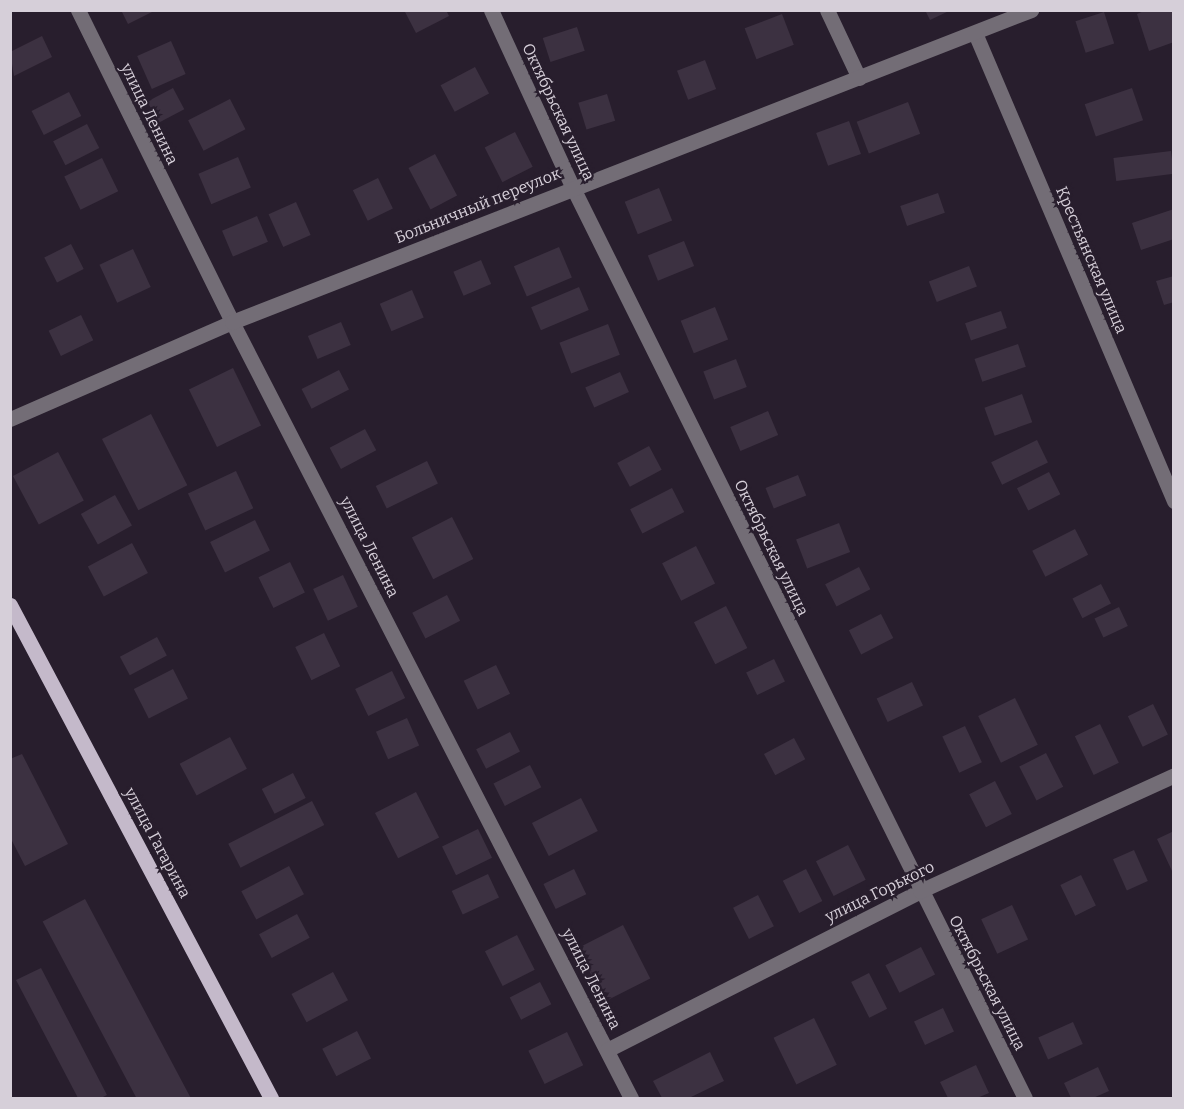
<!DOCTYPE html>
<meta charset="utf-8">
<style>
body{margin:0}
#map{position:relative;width:1184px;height:1109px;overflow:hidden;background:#281e2d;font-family:Bitter,serif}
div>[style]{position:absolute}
.building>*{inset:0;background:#3c3141;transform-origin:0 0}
.minor>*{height:15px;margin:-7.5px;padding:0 7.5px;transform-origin:7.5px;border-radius:7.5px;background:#736d76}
.major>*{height:15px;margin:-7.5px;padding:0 7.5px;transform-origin:7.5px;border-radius:7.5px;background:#c4b9ca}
span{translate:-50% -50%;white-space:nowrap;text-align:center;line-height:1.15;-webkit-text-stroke:4.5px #281e2d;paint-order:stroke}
.street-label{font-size:16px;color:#d6cfd9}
.frame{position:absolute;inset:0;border:12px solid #d6cfd9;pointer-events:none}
</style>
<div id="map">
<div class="building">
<i style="clip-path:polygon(121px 10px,156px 10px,128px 24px)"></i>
<i style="clip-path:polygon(404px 10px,446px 10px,449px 16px,416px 33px)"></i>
<i style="clip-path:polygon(925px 10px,951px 10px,930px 20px)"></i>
<i style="clip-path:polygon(1146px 10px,1174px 10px,1174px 42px,1149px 51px,1137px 14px)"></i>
<i style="left:1104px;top:12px;width:33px;height:30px;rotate:72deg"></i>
<i style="left:782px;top:14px;width:33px;height:40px;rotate:69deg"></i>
<i style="left:577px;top:27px;width:25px;height:36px;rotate:72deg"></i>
<i style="clip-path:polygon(42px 36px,52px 57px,14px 76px,10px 52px)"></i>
<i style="left:171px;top:41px;width:36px;height:37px;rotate:66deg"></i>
<i style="left:705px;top:60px;width:31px;height:30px;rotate:69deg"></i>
<i style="left:475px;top:67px;width:30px;height:39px;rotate:62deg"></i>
<i style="left:173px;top:88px;width:24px;height:29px;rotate:62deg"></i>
<i style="left:1132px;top:88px;width:34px;height:50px;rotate:71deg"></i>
<i style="left:69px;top:92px;width:27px;height:42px;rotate:63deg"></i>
<i style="left:607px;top:94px;width:28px;height:30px;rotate:73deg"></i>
<i style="left:230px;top:99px;width:34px;height:47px;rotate:63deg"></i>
<i style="left:908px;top:102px;width:34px;height:55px;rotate:69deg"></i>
<i style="left:849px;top:121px;width:35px;height:35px;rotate:70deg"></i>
<i style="left:87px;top:124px;width:27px;height:38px;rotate:63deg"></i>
<i style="left:515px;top:132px;width:39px;height:34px;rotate:63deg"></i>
<i style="left:1171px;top:151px;width:23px;height:58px;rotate:83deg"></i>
<i style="left:435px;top:154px;width:47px;height:30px;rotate:62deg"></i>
<i style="left:238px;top:157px;width:33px;height:43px;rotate:67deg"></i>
<i style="left:102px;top:158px;width:37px;height:42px;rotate:64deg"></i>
<i style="left:378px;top:178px;width:34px;height:28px;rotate:64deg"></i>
<i style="left:659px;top:188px;width:35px;height:37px;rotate:68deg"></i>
<i style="left:938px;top:193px;width:21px;height:40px;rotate:71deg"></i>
<i style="left:296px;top:202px;width:36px;height:30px;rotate:66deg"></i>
<i style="clip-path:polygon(1174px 209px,1174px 239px,1141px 250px,1132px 223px)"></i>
<i style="left:257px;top:216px;width:28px;height:38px;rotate:67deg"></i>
<i style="left:684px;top:241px;width:27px;height:39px;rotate:68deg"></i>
<i style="left:71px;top:244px;width:28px;height:30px;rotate:63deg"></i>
<i style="left:559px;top:247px;width:33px;height:49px;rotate:67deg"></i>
<i style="left:133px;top:249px;width:42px;height:37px;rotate:65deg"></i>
<i style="left:481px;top:260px;width:26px;height:30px;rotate:67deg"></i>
<i style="left:969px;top:266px;width:22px;height:43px;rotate:69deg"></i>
<i style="clip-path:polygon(1174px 276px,1174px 302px,1164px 305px,1156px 281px)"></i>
<i style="left:579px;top:287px;width:25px;height:52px;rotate:67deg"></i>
<i style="left:412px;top:290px;width:30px;height:35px;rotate:67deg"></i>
<i style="left:715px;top:307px;width:35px;height:37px;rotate:68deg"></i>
<i style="left:1001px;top:311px;width:18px;height:38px;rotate:71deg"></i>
<i style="left:81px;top:315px;width:28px;height:36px;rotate:64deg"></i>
<i style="left:341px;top:322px;width:25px;height:36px;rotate:67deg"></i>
<i style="left:608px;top:324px;width:33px;height:52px;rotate:69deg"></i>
<i style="left:1018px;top:344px;width:24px;height:46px;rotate:71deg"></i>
<i style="left:736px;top:359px;width:30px;height:35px;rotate:69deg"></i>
<i style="left:233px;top:368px;width:64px;height:49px;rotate:64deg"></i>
<i style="left:339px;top:370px;width:22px;height:42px;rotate:63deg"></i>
<i style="left:620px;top:372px;width:22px;height:38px;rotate:66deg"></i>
<i style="left:1022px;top:394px;width:30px;height:40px;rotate:70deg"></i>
<i style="left:768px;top:411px;width:26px;height:41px;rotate:67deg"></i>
<i style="left:151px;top:414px;width:80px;height:55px;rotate:63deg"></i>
<i style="left:365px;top:429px;width:24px;height:40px;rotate:62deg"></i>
<i style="left:1037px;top:440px;width:25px;height:51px;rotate:64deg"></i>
<i style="left:649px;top:446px;width:27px;height:36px;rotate:62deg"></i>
<i style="left:58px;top:452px;width:55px;height:51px;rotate:62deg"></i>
<i style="left:427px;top:461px;width:25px;height:57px;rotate:64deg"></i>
<i style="left:236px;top:471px;width:41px;height:53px;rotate:65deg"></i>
<i style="left:1049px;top:472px;width:25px;height:36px;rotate:63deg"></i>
<i style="left:798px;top:475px;width:22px;height:35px;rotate:68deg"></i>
<i style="left:672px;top:488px;width:27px;height:47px;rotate:63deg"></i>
<i style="left:115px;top:495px;width:35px;height:39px;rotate:61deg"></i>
<i style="left:452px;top:517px;width:47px;height:45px;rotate:63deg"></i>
<i style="left:255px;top:520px;width:34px;height:50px;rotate:64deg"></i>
<i style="left:839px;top:523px;width:31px;height:46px;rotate:69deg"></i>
<i style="left:1075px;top:529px;width:29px;height:48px;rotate:63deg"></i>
<i style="left:132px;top:543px;width:34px;height:50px;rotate:62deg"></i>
<i style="left:696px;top:546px;width:42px;height:38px;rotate:63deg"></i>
<i style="left:290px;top:562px;width:34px;height:35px;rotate:64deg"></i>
<i style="left:859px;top:567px;width:25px;height:38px;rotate:63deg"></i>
<i style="left:343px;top:575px;width:35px;height:33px;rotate:65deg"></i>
<i style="left:1101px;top:584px;width:22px;height:32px;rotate:63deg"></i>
<i style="left:447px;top:595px;width:29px;height:39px;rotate:63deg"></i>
<i style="left:726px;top:606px;width:47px;height:36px;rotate:63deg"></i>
<i style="left:1119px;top:607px;width:21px;height:27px;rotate:65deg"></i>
<i style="left:881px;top:614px;width:27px;height:36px;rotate:63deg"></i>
<i style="left:324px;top:633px;width:37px;height:32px;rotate:64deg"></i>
<i style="left:157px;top:637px;width:21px;height:42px;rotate:62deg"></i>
<i style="left:774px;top:659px;width:25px;height:31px;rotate:64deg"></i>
<i style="left:496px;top:665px;width:32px;height:36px;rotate:64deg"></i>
<i style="left:173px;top:669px;width:33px;height:44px;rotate:63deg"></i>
<i style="left:392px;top:671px;width:30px;height:41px;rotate:64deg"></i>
<i style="left:912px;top:682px;width:26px;height:39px;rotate:65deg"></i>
<i style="left:1015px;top:698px;width:52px;height:41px;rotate:64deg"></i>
<i style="left:1153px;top:704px;width:34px;height:28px;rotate:64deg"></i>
<i style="left:407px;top:718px;width:30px;height:34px;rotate:66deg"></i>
<i style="left:1100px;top:724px;width:43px;height:28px;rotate:64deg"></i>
<i style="left:965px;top:726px;width:40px;height:25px;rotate:65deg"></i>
<i style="left:510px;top:732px;width:22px;height:38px;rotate:63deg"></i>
<i style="left:230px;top:737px;width:36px;height:57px;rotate:62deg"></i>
<i style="left:794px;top:738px;width:24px;height:34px;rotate:62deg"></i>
<i style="left:1046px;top:753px;width:38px;height:30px;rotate:63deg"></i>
<i style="clip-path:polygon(22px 754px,68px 844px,25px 866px,10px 837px,10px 759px)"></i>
<i style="left:530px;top:765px;width:25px;height:41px;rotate:63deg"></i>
<i style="left:293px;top:773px;width:28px;height:35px;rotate:63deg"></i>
<i style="left:995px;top:781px;width:37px;height:29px;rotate:63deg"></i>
<i style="left:416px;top:792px;width:51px;height:46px;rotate:63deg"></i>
<i style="left:581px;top:798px;width:37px;height:55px;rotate:63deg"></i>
<i style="left:312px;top:801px;width:27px;height:94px;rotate:63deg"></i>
<i style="left:478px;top:829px;width:32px;height:40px;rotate:64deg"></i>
<i style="clip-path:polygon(1174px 831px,1174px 870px,1172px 871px,1157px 839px)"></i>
<i style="left:848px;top:845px;width:39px;height:36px;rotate:63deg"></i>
<i style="left:1134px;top:850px;width:34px;height:23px;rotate:66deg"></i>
<i style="left:289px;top:866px;width:32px;height:54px;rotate:62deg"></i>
<i style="left:574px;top:869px;width:28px;height:34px;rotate:64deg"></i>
<i style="left:806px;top:869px;width:36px;height:26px;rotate:63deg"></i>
<i style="left:488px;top:874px;width:26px;height:40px;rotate:65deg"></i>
<i style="left:1081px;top:875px;width:34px;height:23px;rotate:64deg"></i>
<i style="left:758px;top:895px;width:35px;height:28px;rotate:63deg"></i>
<i style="left:85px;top:899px;width:225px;height:48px;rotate:62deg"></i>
<i style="left:1012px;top:905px;width:38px;height:34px;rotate:65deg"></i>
<i style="left:297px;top:914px;width:27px;height:43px;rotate:62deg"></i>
<i style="left:623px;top:925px;width:60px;height:51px;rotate:63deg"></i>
<i style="left:517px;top:935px;width:39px;height:36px;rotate:63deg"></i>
<i style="left:921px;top:947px;width:31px;height:40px;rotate:63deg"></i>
<i style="clip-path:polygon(41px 968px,107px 1095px,101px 1098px,78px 1098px,16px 980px)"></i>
<i style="left:333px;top:972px;width:32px;height:47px;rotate:62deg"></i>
<i style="left:869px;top:973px;width:40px;height:20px;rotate:63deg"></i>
<i style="left:540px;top:982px;width:25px;height:34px;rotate:63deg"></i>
<i style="left:943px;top:1008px;width:26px;height:32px;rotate:65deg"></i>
<i style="left:814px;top:1018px;width:52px;height:45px;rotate:64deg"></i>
<i style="left:1073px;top:1022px;width:24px;height:38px;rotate:66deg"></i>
<i style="left:357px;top:1031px;width:31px;height:39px;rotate:63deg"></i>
<i style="left:567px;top:1032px;width:37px;height:43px;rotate:64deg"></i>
<i style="clip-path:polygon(710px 1052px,724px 1081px,689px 1098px,662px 1098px,653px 1081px)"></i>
<i style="clip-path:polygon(976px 1065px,989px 1093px,977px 1098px,948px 1098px,940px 1082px)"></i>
<i style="clip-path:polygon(1098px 1067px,1109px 1091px,1093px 1098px,1071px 1098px,1064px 1083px)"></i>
</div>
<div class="minor">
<i style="left:78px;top:10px;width:348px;rotate:63.7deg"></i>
<i style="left:232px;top:322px;width:873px;rotate:62.79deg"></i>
<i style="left:491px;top:10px;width:196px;rotate:65.3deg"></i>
<i style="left:573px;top:188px;width:1016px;rotate:63.59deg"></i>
<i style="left:827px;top:10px;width:75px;rotate:64.8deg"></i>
<i style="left:975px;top:33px;width:509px;rotate:66.96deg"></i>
<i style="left:10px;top:419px;width:242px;rotate:-23.6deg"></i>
<i style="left:232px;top:322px;width:858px;rotate:-21.33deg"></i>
<i style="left:607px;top:1050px;width:351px;rotate:-26.9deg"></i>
<i style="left:920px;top:891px;width:279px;rotate:-24.5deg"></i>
</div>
<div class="major">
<i style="left:10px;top:605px;width:558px;rotate:62.1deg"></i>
</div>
<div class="street-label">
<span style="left:558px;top:112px;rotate:65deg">Октябрьская улица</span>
<span style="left:149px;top:114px;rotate:64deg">улица Ленина</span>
<span style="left:478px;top:206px;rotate:-22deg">Больничный переулок</span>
<span style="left:1091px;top:260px;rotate:67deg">Крестьянская улица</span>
<span style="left:369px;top:547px;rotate:63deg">улица Ленина</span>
<span style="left:771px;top:548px;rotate:64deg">Октябрьская улица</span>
<span style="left:157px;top:843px;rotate:62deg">улица Гагарина</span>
<span style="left:880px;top:892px;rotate:-26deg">улица Горького</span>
<span style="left:591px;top:979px;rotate:63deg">улица Ленина</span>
<span style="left:987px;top:983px;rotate:63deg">Октябрьская улица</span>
</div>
<div class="frame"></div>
</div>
